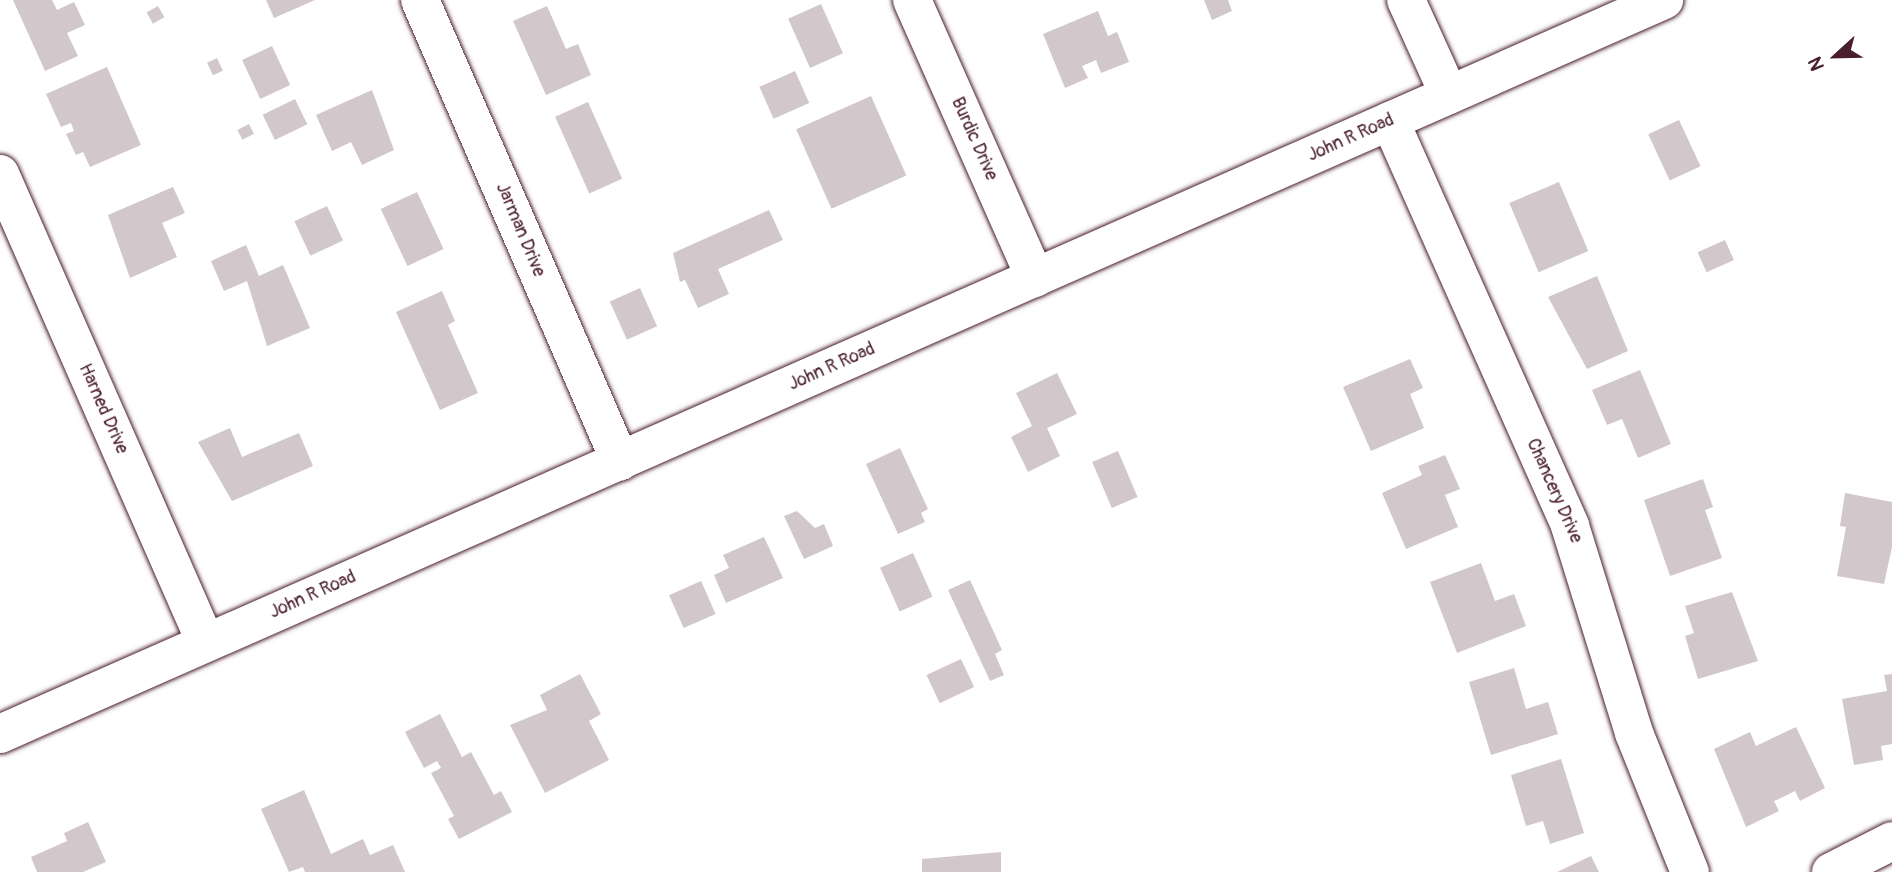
<!DOCTYPE html>
<style>
body{margin:0}
#map{position:relative;width:1892px;height:872px;overflow:hidden;background:#fff;font-family:Pangolin,sans-serif}
div>[style]{position:absolute}
.building>*{inset:0;background:#d2c7cb;transform-origin:0 0}
.roads{filter:drop-shadow(0 0 2px #4a1f2b) drop-shadow(0 0 2px #4a1f2b)}
.minor>*{height:38px;margin:-19px;padding:0 19px;transform-origin:19px;border-radius:19px;background:#fff}
.major>*{height:38px;margin:-19px;padding:0 19px;transform-origin:19px;border-radius:19px;background:#fff}
span{translate:-50% -50%;white-space:nowrap;text-align:center;line-height:1.15;-webkit-text-stroke:6px #fff;paint-order:stroke}
.street-label{font-size:18px;color:#4a1f2b}
.north{position:absolute;left:1801px;top:21px;width:70px;height:70px;-webkit-text-stroke:5px #fff;paint-order:stroke;rotate:248deg;font-size:19px;font-weight:700;line-height:28px;text-align:center;color:#4a1f2b}
.north::after{content:'';display:block;margin:auto;width:24px;height:32px;background:#4a1f2b;clip-path:polygon(50% 0,100% 100%,50% 72%,0 100%)}
</style>
<div id="map">
<div class="building">
<i style="clip-path:polygon(13px 0,52px 0,57px 10px,74px 2px,85px 25px,67px 33px,78px 56px,45px 71px)"></i>
<i style="clip-path:polygon(266px 0,315px 0,274px 18px)"></i>
<i style="clip-path:polygon(1204px 0,1228px 0,1232px 11px,1212px 20px)"></i>
<i style="left:821px;top:4px;width:54px;height:36px;rotate:66deg"></i>
<i style="left:158px;top:6px;width:13px;height:13px;rotate:61deg"></i>
<i style="clip-path:polygon(547px 6px,566px 49px,578px 44px,591px 75px,546px 95px,513px 21px)"></i>
<i style="clip-path:polygon(1098px 11px,1108px 36px,1117px 32px,1129px 62px,1101px 73px,1096px 60px,1082px 66px,1088px 78px,1065px 88px,1043px 34px)"></i>
<i style="left:272px;top:46px;width:43px;height:33px;rotate:65deg"></i>
<i style="left:217px;top:58px;width:14px;height:11px;rotate:65deg"></i>
<i style="clip-path:polygon(107px 67px,141px 145px,90px 167px,83px 152px,76px 155px,66px 134px,74px 131px,71px 123px,61px 127px,46px 94px)"></i>
<i style="left:795px;top:71px;width:35px;height:39px;rotate:66deg"></i>
<i style="clip-path:polygon(372px 90px,394px 150px,362px 165px,351px 142px,332px 151px,316px 115px)"></i>
<i style="left:871px;top:96px;width:87px;height:82px;rotate:66deg"></i>
<i style="left:295px;top:99px;width:28px;height:36px;rotate:64deg"></i>
<i style="left:588px;top:102px;width:84px;height:36px;rotate:66deg"></i>
<i style="left:1679px;top:120px;width:51px;height:34px;rotate:65deg"></i>
<i style="left:249px;top:124px;width:11px;height:13px;rotate:63deg"></i>
<i style="left:1559px;top:182px;width:75px;height:54px;rotate:67deg"></i>
<i style="clip-path:polygon(173px 187px,185px 213px,162px 223px,177px 257px,130px 278px,108px 215px)"></i>
<i style="left:417px;top:192px;width:63px;height:40px;rotate:65deg"></i>
<i style="left:327px;top:206px;width:38px;height:36px;rotate:65deg"></i>
<i style="clip-path:polygon(769px 210px,783px 240px,718px 269px,729px 294px,698px 308px,685px 280px,680px 282px,673px 253px)"></i>
<i style="left:1725px;top:240px;width:22px;height:30px;rotate:66deg"></i>
<i style="clip-path:polygon(246px 245px,259px 276px,283px 265px,310px 328px,267px 346px,247px 281px,224px 291px,211px 261px)"></i>
<i style="clip-path:polygon(1597px 276px,1628px 351px,1587px 369px,1548px 297px)"></i>
<i style="left:640px;top:288px;width:42px;height:33px;rotate:66deg"></i>
<i style="clip-path:polygon(442px 291px,455px 321px,448px 325px,478px 393px,440px 410px,396px 312px)"></i>
<i style="clip-path:polygon(1410px 359px,1423px 388px,1410px 394px,1424px 428px,1371px 451px,1343px 387px)"></i>
<i style="clip-path:polygon(1640px 370px,1671px 444px,1638px 458px,1622px 419px,1607px 425px,1592px 390px)"></i>
<i style="clip-path:polygon(1057px 373px,1077px 414px,1047px 428px,1060px 456px,1028px 472px,1011px 437px,1032px 426px,1016px 393px)"></i>
<i style="clip-path:polygon(230px 428px,242px 457px,299px 433px,313px 466px,232px 501px,198px 442px)"></i>
<i style="clip-path:polygon(900px 448px,928px 509px,921px 513px,925px 522px,898px 534px,866px 464px)"></i>
<i style="left:1118px;top:451px;width:50px;height:28px;rotate:67deg"></i>
<i style="clip-path:polygon(1445px 455px,1460px 489px,1445px 495px,1458px 527px,1406px 549px,1382px 493px,1422px 475px,1418px 466px)"></i>
<i style="clip-path:polygon(1703px 479px,1713px 507px,1705px 510px,1722px 558px,1670px 576px,1644px 500px)"></i>
<i style="clip-path:polygon(1845px 493px,1892px 502px,1892px 547px,1884px 584px,1837px 576px,1846px 527px,1840px 526px)"></i>
<i style="clip-path:polygon(797px 511px,815px 528px,824px 524px,833px 546px,804px 559px,784px 516px)"></i>
<i style="clip-path:polygon(764px 537px,783px 578px,726px 603px,714px 575px,729px 568px,723px 555px)"></i>
<i style="left:913px;top:553px;width:48px;height:36px;rotate:66deg"></i>
<i style="clip-path:polygon(1481px 563px,1495px 601px,1514px 594px,1526px 626px,1457px 653px,1430px 582px)"></i>
<i style="clip-path:polygon(970px 580px,1002px 650px,995px 654px,1004px 675px,990px 681px,948px 590px)"></i>
<i style="left:701px;top:581px;width:36px;height:35px;rotate:66deg"></i>
<i style="clip-path:polygon(1732px 592px,1758px 661px,1698px 679px,1685px 636px,1694px 633px,1685px 606px)"></i>
<i style="left:961px;top:659px;width:31px;height:38px;rotate:65deg"></i>
<i style="clip-path:polygon(1514px 668px,1526px 709px,1548px 702px,1558px 734px,1491px 755px,1469px 682px)"></i>
<i style="clip-path:polygon(580px 674px,601px 714px,589px 721px,609px 760px,545px 793px,510px 725px,547px 710px,540px 695px)"></i>
<i style="clip-path:polygon(1892px 674px,1892px 744px,1881px 746px,1883px 760px,1854px 765px,1842px 699px,1887px 691px,1884px 675px)"></i>
<i style="clip-path:polygon(440px 714px,462px 757px,471px 752px,494px 795px,501px 791px,512px 812px,459px 839px,448px 819px,454px 816px,431px 773px,441px 768px,437px 761px,424px 768px,405px 732px)"></i>
<i style="clip-path:polygon(1796px 727px,1825px 788px,1800px 801px,1795px 791px,1781px 798px,1774px 801px,1779px 811px,1746px 827px,1714px 749px,1750px 732px,1756px 746px)"></i>
<i style="clip-path:polygon(1561px 759px,1584px 833px,1550px 844px,1543px 821px,1526px 826px,1511px 775px)"></i>
<i style="clip-path:polygon(304px 790px,331px 854px,363px 839px,370px 855px,393px 845px,405px 872px,305px 872px,303px 867px,289px 872px,261px 809px)"></i>
<i style="clip-path:polygon(88px 822px,106px 862px,83px 872px,37px 872px,31px 857px,67px 841px,64px 833px)"></i>
<i style="clip-path:polygon(1001px 852px,1001px 872px,922px 872px,922px 859px)"></i>
<i style="clip-path:polygon(1591px 856px,1599px 872px,1557px 872px)"></i>
</div>
<div class="roads">
<div class="minor">
<i style="left:420px;top:0;width:503px;rotate:66.55deg"></i>
<i style="left:912px;top:0;width:304px;rotate:66.1deg"></i>
<i style="left:1406px;top:0;width:104px;rotate:65.6deg"></i>
<i style="left:1390px;top:121px;width:443px;rotate:66deg"></i>
<i style="left:1570px;top:526px;width:217px;rotate:72.8deg"></i>
<i style="left:1634px;top:733px;width:150px;rotate:68.1deg"></i>
<i style="left:0;top:174px;width:512px;rotate:66.29deg"></i>
<i style="left:1831px;top:872px;width:68px;rotate:-26.9deg"></i>
</div>
<div class="major">
<i style="left:0;top:734px;width:1819px;rotate:-23.8deg"></i>
</div>
</div>
<div class="street-label">
<span style="left:1351px;top:138px;rotate:-24deg">John R Road</span>
<span style="left:974px;top:139px;rotate:66deg">Burdic Drive</span>
<span style="left:520px;top:230px;rotate:67deg">Jarman Drive</span>
<span style="left:832px;top:367px;rotate:-24deg">John R Road</span>
<span style="left:103px;top:409px;rotate:66deg">Harned Drive</span>
<span style="left:1554px;top:491px;rotate:66deg">Chancery Drive</span>
<span style="left:313px;top:595px;rotate:-24deg">John R Road</span>
</div>
<div class="north">N</div>
</div>
